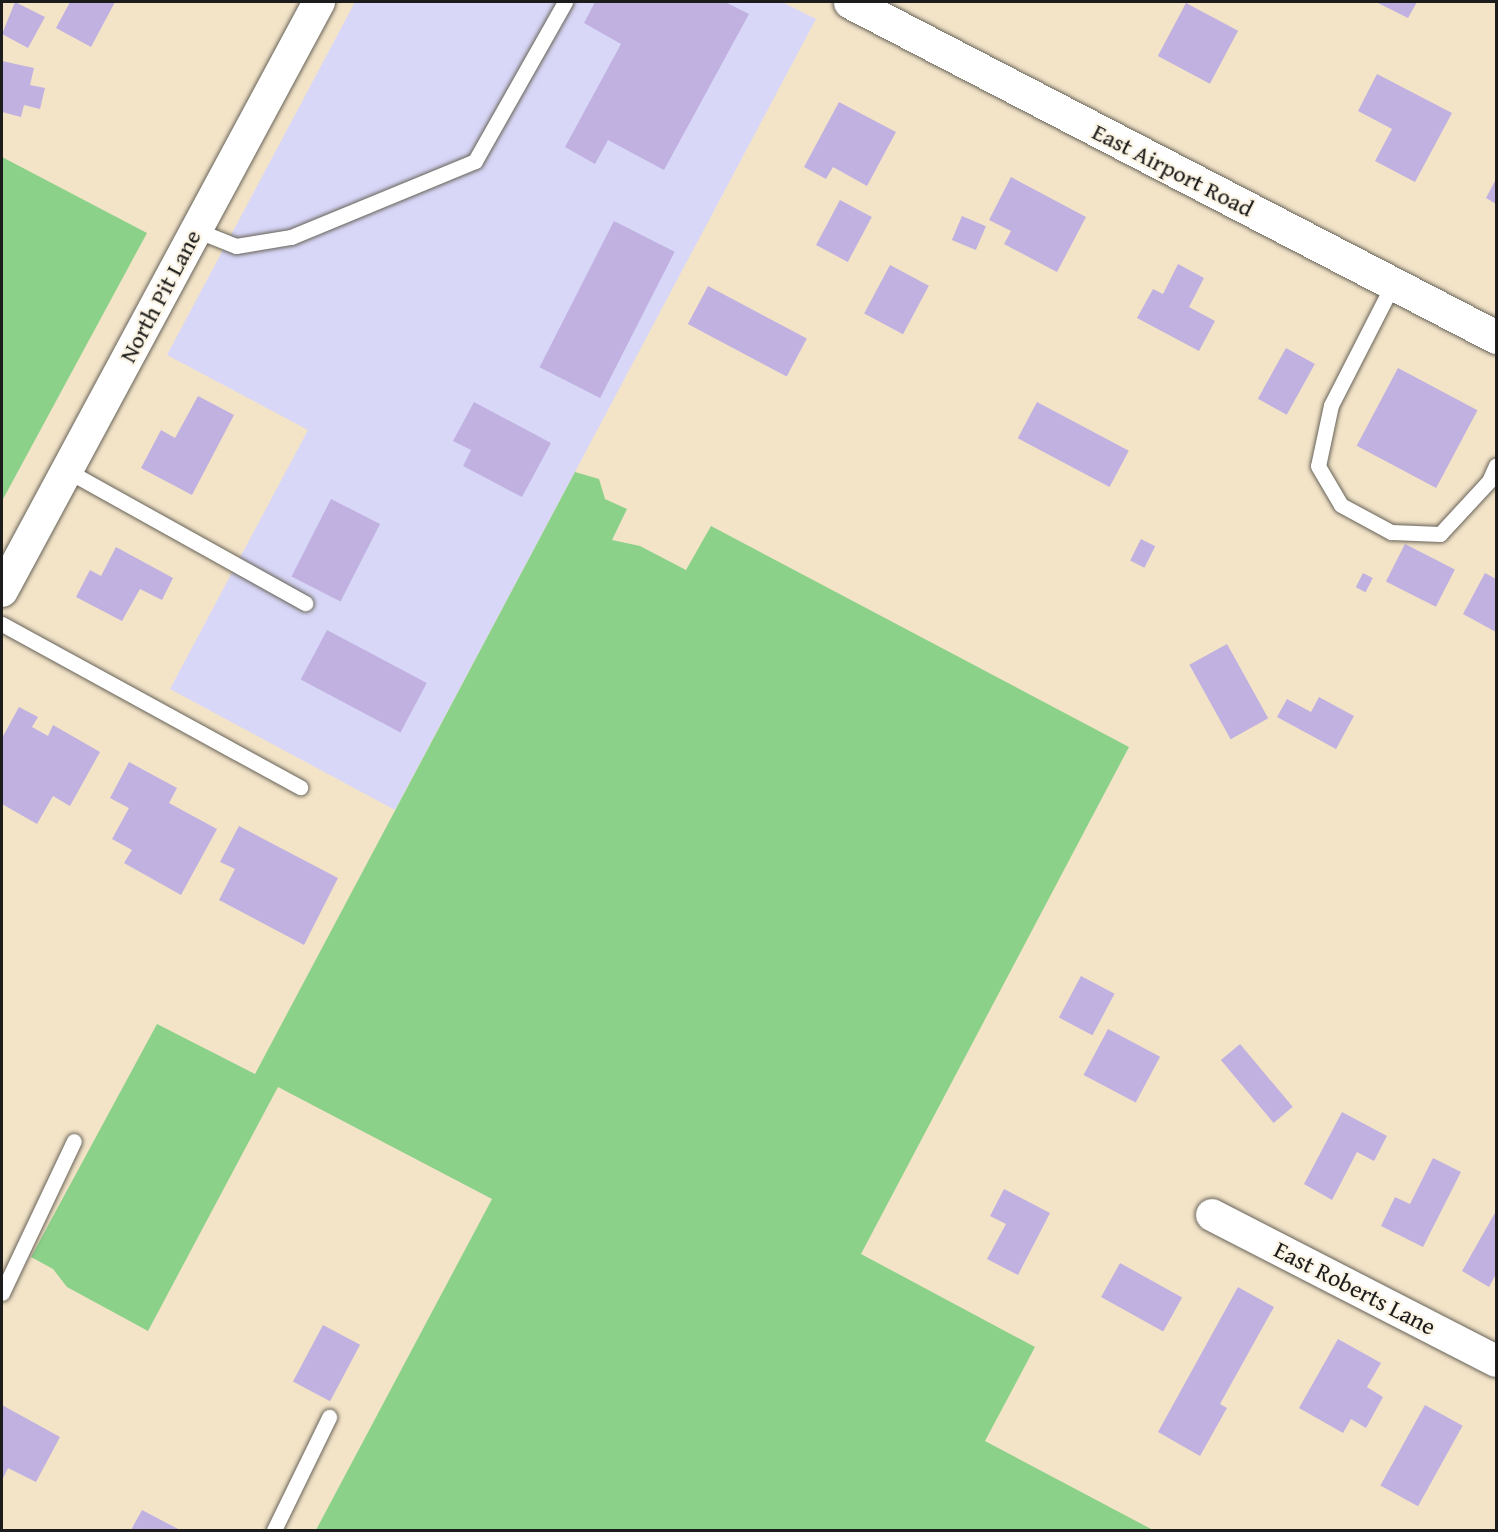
<!DOCTYPE html>
<style>
body{margin:0}
#map{position:relative;width:1498px;height:1532px;overflow:hidden;background:#f3e4c8;font-family:"Gentium Book Plus",serif}
div>[style]{position:absolute}
.built>*{inset:0;background:#d8d7f8}
.green>*{inset:0;background:#8cd18a}
.building>*{inset:0;background:#c0b1e1;transform-origin:0 0}
.roads{filter:drop-shadow(0 0 2px #676258) drop-shadow(0 0 2px #676258)}
.service>*{height:15px;margin:-7.5px;padding:0 7.5px;transform-origin:7.5px;border-radius:7.5px;background:#fff}
.minor>*{height:32px;margin:-16px;padding:0 16px;transform-origin:16px;border-radius:16px;background:#fff}
.tertiary>*{height:33px;margin:-16.5px;padding:0 16.5px;transform-origin:16.5px;border-radius:16.5px;background:#fff}
span{translate:-50% -50%;white-space:nowrap;text-align:center;line-height:1.15;-webkit-text-stroke:4.5px #fcf5e5;paint-order:stroke}
.street-label{font-size:24px;color:#1c1c1c}
.frame{position:absolute;inset:0;border:3px solid #1c1c1c;pointer-events:none}
</style>
<div id="map">
<div class="built">
<i style="clip-path:polygon(355px 2px,782px 2px,816px 19px,395px 810px,170px 689px,308px 430px,167px 355px)"></i>
</div>
<div class="green">
<i style="clip-path:polygon(2px 157px,147px 233px,2px 501px)"></i>
<i style="clip-path:polygon(575px 472px,599px 479px,605px 499px,627px 509px,612px 540px,640px 546px,686px 570px,711px 526px,1129px 747px,861px 1254px,1035px 1347px,985px 1441px,1153px 1530px,316px 1530px,492px 1199px,278px 1087px,148px 1331px,67px 1287px,53px 1269px,31px 1257px,157px 1024px,255px 1074px)"></i>
</div>
<div class="building">
<i style="clip-path:polygon(15px 2px,45px 17px,28px 48px,2px 34px)"></i>
<i style="clip-path:polygon(70px 2px,115px 2px,91px 47px,56px 28px)"></i>
<i style="clip-path:polygon(595px 2px,725px 2px,749px 14px,664px 170px,608px 140px,595px 164px,565px 147px,621px 44px,584px 23px)"></i>
<i style="clip-path:polygon(1376px 2px,1417px 2px,1408px 18px)"></i>
<i style="left:1186px;top:3px;width:59px;height:60px;rotate:28deg"></i>
<i style="clip-path:polygon(2px 61px,34px 68px,30px 85px,45px 88px,40px 109px,24px 105px,21px 117px,2px 112px)"></i>
<i style="clip-path:polygon(1377px 74px,1452px 113px,1415px 182px,1375px 161px,1392px 129px,1358px 111px)"></i>
<i style="clip-path:polygon(839px 102px,896px 132px,867px 186px,833px 167px,826px 179px,804px 167px)"></i>
<i style="clip-path:polygon(1011px 177px,1086px 217px,1057px 272px,1004px 244px,1011px 231px,989px 220px)"></i>
<i style="clip-path:polygon(1496px 179px,1496px 204px,1486px 198px)"></i>
<i style="left:840px;top:200px;width:36px;height:51px;rotate:28deg"></i>
<i style="left:962px;top:216px;width:26px;height:26px;rotate:23deg"></i>
<i style="left:614px;top:221px;width:68px;height:164px;rotate:27deg"></i>
<i style="clip-path:polygon(1178px 264px,1204px 278px,1189px 307px,1215px 321px,1199px 351px,1137px 318px,1153px 289px,1163px 294px)"></i>
<i style="left:890px;top:265px;width:44px;height:55px;rotate:28deg"></i>
<i style="left:708px;top:286px;width:112px;height:43px;rotate:28deg"></i>
<i style="left:1286px;top:348px;width:33px;height:58px;rotate:29deg"></i>
<i style="left:1398px;top:368px;width:90px;height:88px;rotate:28deg"></i>
<i style="clip-path:polygon(198px 396px,234px 415px,192px 495px,141px 468px,161px 430px,175px 438px)"></i>
<i style="clip-path:polygon(474px 402px,551px 443px,522px 497px,463px 466px,471px 450px,453px 441px)"></i>
<i style="left:1037px;top:402px;width:104px;height:41px;rotate:28deg"></i>
<i style="left:331px;top:499px;width:55px;height:87px;rotate:27deg"></i>
<i style="left:1141px;top:539px;width:16px;height:24px;rotate:27deg"></i>
<i style="left:1405px;top:544px;width:56px;height:42px;rotate:27deg"></i>
<i style="clip-path:polygon(116px 547px,173px 578px,162px 600px,140px 589px,122px 621px,76px 597px,90px 570px,101px 576px)"></i>
<i style="left:1363px;top:573px;width:11px;height:16px;rotate:27deg"></i>
<i style="clip-path:polygon(1485px 573px,1496px 579px,1496px 632px,1463px 614px)"></i>
<i style="left:327px;top:630px;width:113px;height:56px;rotate:28deg"></i>
<i style="left:1227px;top:644px;width:85px;height:43px;rotate:61deg"></i>
<i style="clip-path:polygon(1319px 697px,1354px 716px,1336px 749px,1277px 717px,1287px 699px,1311px 712px)"></i>
<i style="clip-path:polygon(19px 707px,38px 717px,32px 727px,48px 736px,53px 725px,100px 752px,70px 806px,53px 796px,37px 824px,2px 804px,2px 738px)"></i>
<i style="clip-path:polygon(129px 762px,177px 788px,169px 803px,217px 829px,181px 895px,124px 863px,132px 850px,112px 839px,129px 808px,110px 798px)"></i>
<i style="clip-path:polygon(239px 826px,338px 878px,304px 945px,219px 900px,235px 869px,220px 862px)"></i>
<i style="left:1081px;top:976px;width:38px;height:47px;rotate:28deg"></i>
<i style="left:1108px;top:1029px;width:59px;height:52px;rotate:28deg"></i>
<i style="left:1240px;top:1044px;width:82px;height:25px;rotate:50deg"></i>
<i style="clip-path:polygon(1342px 1112px,1387px 1136px,1374px 1161px,1357px 1152px,1332px 1200px,1304px 1184px)"></i>
<i style="clip-path:polygon(1433px 1158px,1461px 1172px,1423px 1247px,1381px 1226px,1395px 1197px,1410px 1204px)"></i>
<i style="clip-path:polygon(1004px 1189px,1050px 1213px,1018px 1275px,987px 1259px,1006px 1224px,990px 1216px)"></i>
<i style="clip-path:polygon(1496px 1211px,1496px 1274px,1489px 1287px,1462px 1271px)"></i>
<i style="left:1120px;top:1263px;width:71px;height:39px;rotate:29deg"></i>
<i style="clip-path:polygon(1238px 1287px,1274px 1307px,1220px 1404px,1227px 1408px,1200px 1456px,1158px 1432px)"></i>
<i style="left:323px;top:1325px;width:42px;height:64px;rotate:28deg"></i>
<i style="clip-path:polygon(1338px 1339px,1381px 1363px,1367px 1387px,1383px 1397px,1366px 1428px,1351px 1419px,1343px 1433px,1299px 1408px)"></i>
<i style="clip-path:polygon(2px 1405px,60px 1437px,36px 1482px,8px 1468px,2px 1480px)"></i>
<i style="left:1425px;top:1405px;width:43px;height:92px;rotate:29deg"></i>
<i style="clip-path:polygon(142px 1510px,180px 1530px,131px 1530px)"></i>
</div>
<div class="roads">
<div class="service">
<i style="left:196px;top:230px;width:43px;rotate:21.8deg"></i>
<i style="left:236px;top:246px;width:56px;rotate:-9.3deg"></i>
<i style="left:291px;top:237px;width:199px;rotate:-22.4deg"></i>
<i style="left:475px;top:161px;width:183px;rotate:-60.5deg"></i>
<i style="left:1393px;top:284px;width:136px;rotate:117.1deg"></i>
<i style="left:1331px;top:405px;width:62px;rotate:102deg"></i>
<i style="left:1318px;top:466px;width:45px;rotate:59.5deg"></i>
<i style="left:1341px;top:505px;width:57px;rotate:28.4deg"></i>
<i style="left:1391px;top:532px;width:49px;rotate:2.3deg"></i>
<i style="left:1440px;top:534px;width:72px;rotate:-47.2deg"></i>
<i style="left:1489px;top:481px;width:17px;rotate:-66deg"></i>
<i style="left:66px;top:470px;width:274px;rotate:29.1deg"></i>
<i style="left:2px;top:624px;width:340px;rotate:28.7deg"></i>
<i style="left:2px;top:1293px;width:168px;rotate:-64.7deg"></i>
<i style="left:274px;top:1530px;width:126px;rotate:-64deg"></i>
</div>
<div class="minor">
<i style="left:2px;top:591px;width:669px;rotate:-61.71deg"></i>
<i style="left:1212px;top:1215px;width:319px;rotate:27.2deg"></i>
</div>
<div class="tertiary">
<i style="left:850px;top:2px;width:728px;rotate:27.41deg"></i>
</div>
</div>
<div class="street-label">
<span style="left:1173px;top:170px;rotate:27deg">East Airport Road</span>
<span style="left:160px;top:296px;rotate:-62deg">North Pit Lane</span>
<span style="left:1355px;top:1288px;rotate:27deg">East Roberts Lane</span>
</div>
<div class="frame"></div>
</div>
